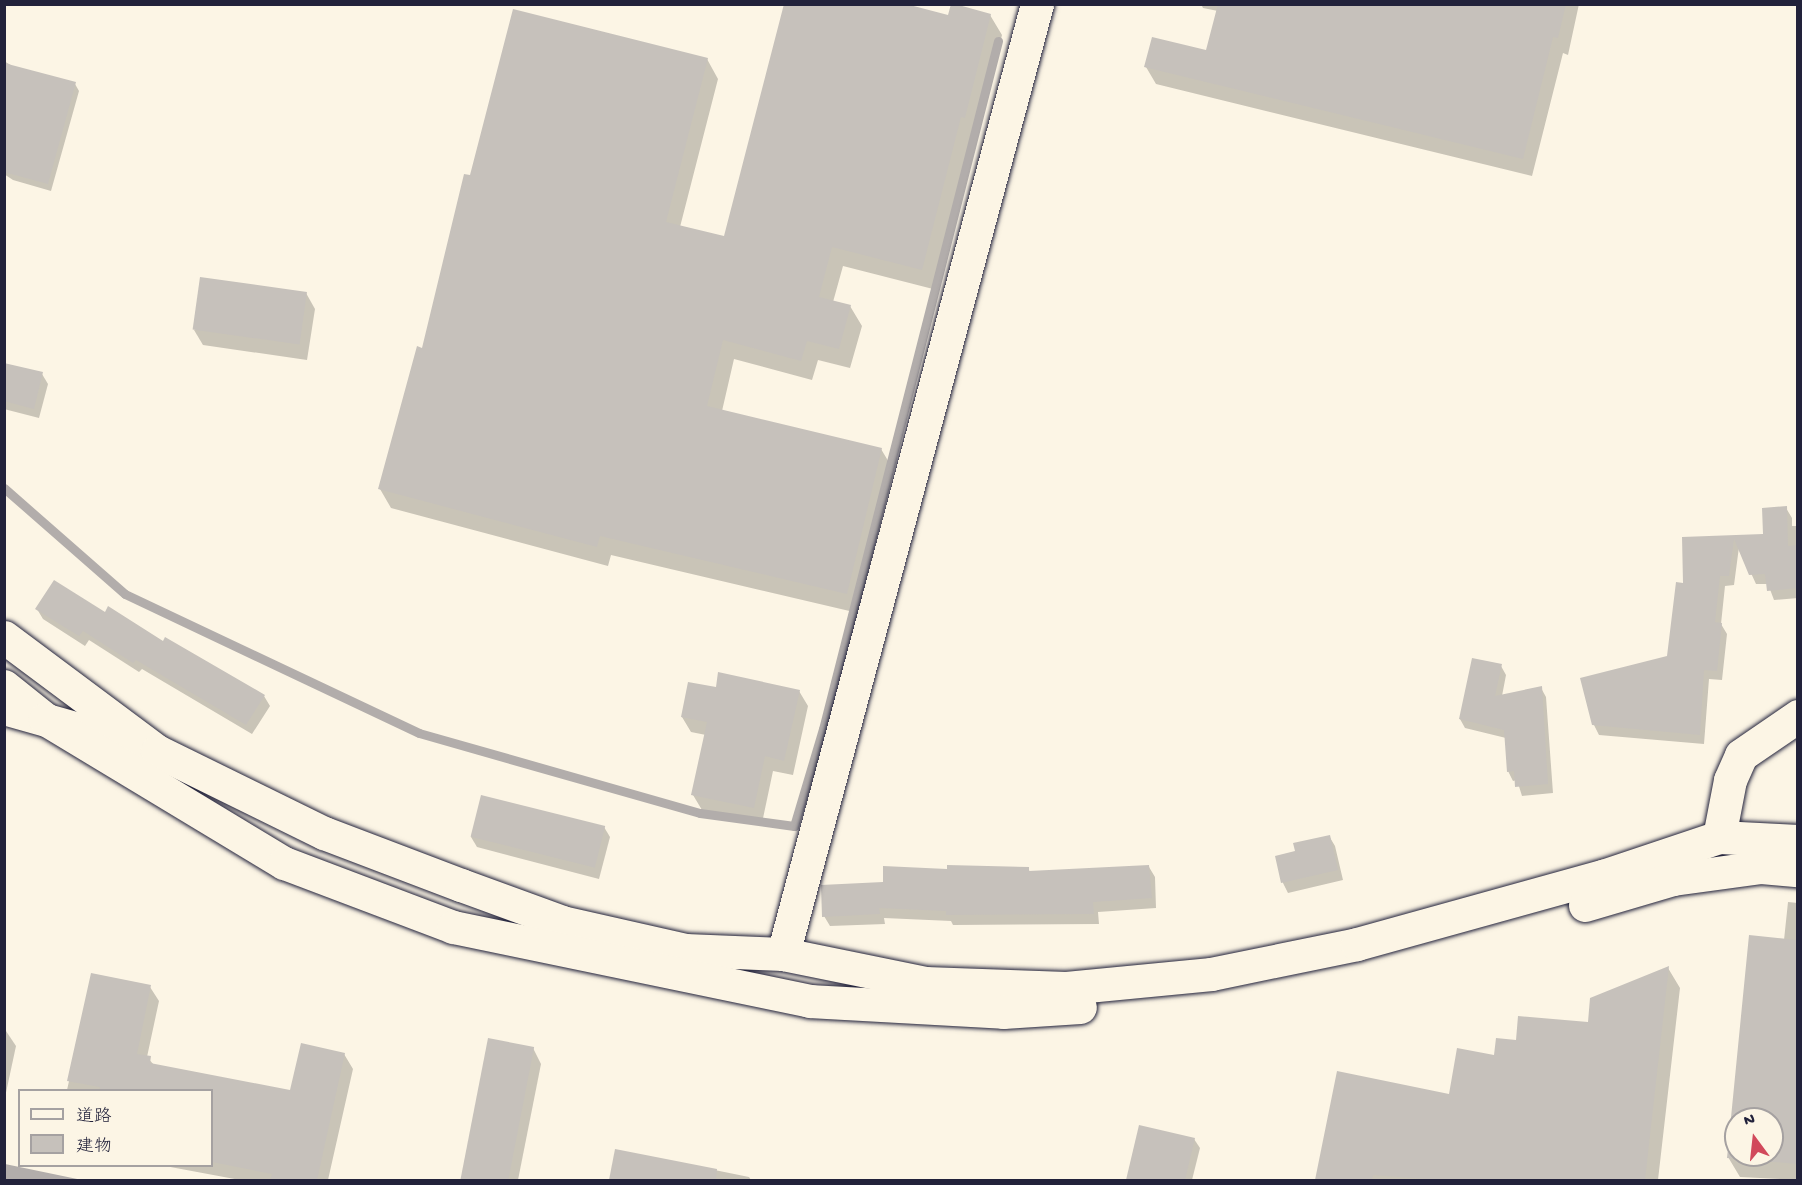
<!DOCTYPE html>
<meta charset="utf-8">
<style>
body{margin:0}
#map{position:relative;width:1802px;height:1185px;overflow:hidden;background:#fcf5e5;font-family:"Gochi Hand","Klee One",sans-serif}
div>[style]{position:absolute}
.water>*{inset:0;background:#b2adab}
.shadow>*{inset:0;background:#0003}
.stream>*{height:9px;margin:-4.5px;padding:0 4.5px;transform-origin:4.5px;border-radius:4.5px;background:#b2adab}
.building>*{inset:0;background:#c6c1bb;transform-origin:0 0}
.roads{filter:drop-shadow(0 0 2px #22223b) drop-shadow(0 0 2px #22223b)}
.street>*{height:33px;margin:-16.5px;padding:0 16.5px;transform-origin:16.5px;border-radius:16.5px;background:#fcf5e5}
.secondary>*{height:33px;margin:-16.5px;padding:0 16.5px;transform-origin:16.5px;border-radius:16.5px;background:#fcf5e5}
span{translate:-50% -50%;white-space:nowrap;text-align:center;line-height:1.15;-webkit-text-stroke:6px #fcf5e5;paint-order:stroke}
.frame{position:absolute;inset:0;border:6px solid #22223b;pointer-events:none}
.legend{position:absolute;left:18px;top:1089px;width:195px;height:78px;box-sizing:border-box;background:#fcf5e5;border:2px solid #a5a1a1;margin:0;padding:8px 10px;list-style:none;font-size:18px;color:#22223b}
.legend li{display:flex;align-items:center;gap:12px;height:30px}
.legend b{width:30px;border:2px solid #a5a1a1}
.north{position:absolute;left:1724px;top:1107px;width:60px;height:60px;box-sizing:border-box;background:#fcf5e5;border:2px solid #a5a1a1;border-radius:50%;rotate:345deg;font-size:16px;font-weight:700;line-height:24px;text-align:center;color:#22223b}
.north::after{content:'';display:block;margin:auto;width:21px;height:27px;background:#d1495b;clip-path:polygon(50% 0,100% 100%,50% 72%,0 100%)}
</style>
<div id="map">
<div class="water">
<i style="clip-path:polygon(5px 1164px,82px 1180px,5px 1180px)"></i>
</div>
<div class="shadow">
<i style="clip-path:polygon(786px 4px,910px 4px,910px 7px,949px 17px,990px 15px,1002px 35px,976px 137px,972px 136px,933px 289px,843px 266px,833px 302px,850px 306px,862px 326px,850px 368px,818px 360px,812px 380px,734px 359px,722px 411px,881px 449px,893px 469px,858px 613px,611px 555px,608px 566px,391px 508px,380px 489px,423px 349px,471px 177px,707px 59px,718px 79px,680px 227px,725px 237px)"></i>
<i style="clip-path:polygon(1201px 4px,1579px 4px,1568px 55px,1563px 53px,1532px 176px,1156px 84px,1146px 67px,1207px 52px,1218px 11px,1203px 8px)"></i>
<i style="clip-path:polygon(4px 61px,14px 67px,75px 84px,79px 91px,51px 191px,13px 180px,4px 174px)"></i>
<i style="clip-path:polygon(306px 293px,315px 309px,307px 360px,203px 345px,194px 330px)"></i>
<i style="clip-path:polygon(4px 364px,42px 374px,48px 384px,39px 418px,4px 409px)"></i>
<i style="clip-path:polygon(1786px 508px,1792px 518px,1792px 526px,1798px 526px,1798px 598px,1774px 600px,1768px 584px,1756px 584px,1739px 547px,1734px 585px,1725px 586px,1721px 624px,1727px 634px,1722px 680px,1709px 679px,1704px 744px,1599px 735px,1594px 725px,1668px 657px,1685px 585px,1683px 538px,1765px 536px)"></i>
<i style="clip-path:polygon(37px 609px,105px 614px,264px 696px,270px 706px,252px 734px,142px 669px,139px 672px,89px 640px,85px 646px,43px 619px)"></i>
<i style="clip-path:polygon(1501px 666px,1506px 675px,1502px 696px,1541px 688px,1546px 697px,1553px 793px,1522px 796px,1517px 780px,1513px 781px,1508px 771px,1506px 738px,1465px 728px,1460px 719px)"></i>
<i style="clip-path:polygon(799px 691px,808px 706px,793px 775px,773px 771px,762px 823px,702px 810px,693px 795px,706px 735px,691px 732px,682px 717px)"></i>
<i style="clip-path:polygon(604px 827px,610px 837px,599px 879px,477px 847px,471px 837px)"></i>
<i style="clip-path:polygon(1329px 836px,1335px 846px,1343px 880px,1288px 893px,1283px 883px,1276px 857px,1297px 852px)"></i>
<i style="clip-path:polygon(1149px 867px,1155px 877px,1156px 908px,1098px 912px,1099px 924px,953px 925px,951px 921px,884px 918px,885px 924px,830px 926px,824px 916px,884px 883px,948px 871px,1028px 868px,1030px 872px)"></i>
<i style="clip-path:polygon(evenodd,1788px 902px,1798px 903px,1798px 1180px,1740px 1177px,1728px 1157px,1750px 937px,1784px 940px,1788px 902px,1736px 1119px,1772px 1119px,1772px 1155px,1736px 1155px,1736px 1119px)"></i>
<i style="clip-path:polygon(1668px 968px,1680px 988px,1658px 1180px,1317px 1180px,1338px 1073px,1451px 1096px,1518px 1042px,1589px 1023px)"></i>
<i style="clip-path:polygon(93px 975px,150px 987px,159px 1001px,147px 1057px,154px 1065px,291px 1092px,344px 1054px,353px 1069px,328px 1180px,240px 1180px,165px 1166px,212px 1166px,212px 1090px,67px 1090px)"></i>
<i style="clip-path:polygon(4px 1028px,16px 1046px,4px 1102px)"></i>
<i style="clip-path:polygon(489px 1040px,533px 1048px,541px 1064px,518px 1180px,461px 1180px)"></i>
<i style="clip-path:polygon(1140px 1127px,1194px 1139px,1200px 1148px,1192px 1180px,1127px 1180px)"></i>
<i style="clip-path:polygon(616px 1150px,749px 1177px,751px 1180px,610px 1180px)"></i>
</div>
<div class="stream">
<i style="left:4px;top:488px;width:161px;rotate:41.2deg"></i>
<i style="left:125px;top:594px;width:325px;rotate:25.3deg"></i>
<i style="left:419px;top:733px;width:292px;rotate:15.9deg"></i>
<i style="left:700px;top:813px;width:95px;rotate:7.9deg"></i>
<i style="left:794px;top:826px;width:101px;rotate:-73.4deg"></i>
<i style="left:823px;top:729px;width:710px;rotate:-75.73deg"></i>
</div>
<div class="building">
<i style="clip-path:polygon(784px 4px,906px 4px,948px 15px,951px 4px,955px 4px,991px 14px,965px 118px,961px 117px,922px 270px,832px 247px,819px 297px,851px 305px,839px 349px,807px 341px,801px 361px,723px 340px,707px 406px,882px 448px,847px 594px,600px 536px,597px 547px,378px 489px,417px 346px,422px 348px,464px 174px,470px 175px,513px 9px,708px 58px,666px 222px,724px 236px)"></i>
<i style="clip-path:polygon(1218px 4px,1566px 4px,1558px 38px,1553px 37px,1523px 159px,1144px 67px,1152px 37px,1206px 50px)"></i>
<i style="clip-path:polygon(4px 63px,76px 82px,48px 184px,4px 172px)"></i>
<i style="left:200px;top:277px;width:108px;height:53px;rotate:8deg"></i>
<i style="clip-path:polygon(4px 363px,43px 372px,34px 409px,4px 401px)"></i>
<i style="clip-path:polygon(1787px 506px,1788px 546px,1797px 545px,1797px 588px,1767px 591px,1765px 574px,1749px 575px,1734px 539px,1729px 576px,1720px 576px,1715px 622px,1722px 623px,1717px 671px,1704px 670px,1700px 735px,1592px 725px,1580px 678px,1667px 656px,1676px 582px,1683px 583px,1682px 537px,1763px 534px,1762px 508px)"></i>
<i style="clip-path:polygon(54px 580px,105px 612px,108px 606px,163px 641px,165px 637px,265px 695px,246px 725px,136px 660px,133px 663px,83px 631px,79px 636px,35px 609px)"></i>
<i style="clip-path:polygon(1472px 658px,1502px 664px,1495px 696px,1542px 686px,1548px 784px,1515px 787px,1514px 771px,1507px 772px,1504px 730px,1459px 719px)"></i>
<i style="clip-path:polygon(718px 672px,800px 690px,784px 761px,765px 756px,754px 808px,691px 795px,707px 722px,681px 717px,688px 682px,716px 687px)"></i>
<i style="left:481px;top:795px;width:128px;height:43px;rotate:14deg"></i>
<i style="clip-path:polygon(1330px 835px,1338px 870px,1281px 883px,1275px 856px,1295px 851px,1293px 843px)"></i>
<i style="clip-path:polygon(947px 865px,1029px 867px,1029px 871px,1149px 865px,1152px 898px,1093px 902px,1094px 914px,946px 915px,946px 911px,879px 908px,880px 914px,822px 917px,821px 885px,883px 882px,883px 866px,947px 869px)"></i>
<i style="clip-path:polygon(evenodd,1749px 935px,1797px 940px,1797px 1164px,1727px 1158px,1749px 935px,1736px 1119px,1772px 1119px,1772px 1155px,1736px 1155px,1736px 1119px)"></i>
<i style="clip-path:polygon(1669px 966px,1645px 1180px,1440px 1180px,1373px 1175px,1372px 1180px,1315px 1180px,1337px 1071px,1449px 1094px,1457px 1048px,1494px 1055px,1496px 1038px,1516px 1040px,1518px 1016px,1588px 1022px,1590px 998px)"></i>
<i style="clip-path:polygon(91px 973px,151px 985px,137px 1054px,151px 1056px,150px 1063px,290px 1090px,301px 1043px,345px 1053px,317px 1180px,270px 1180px,272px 1174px,212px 1162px,212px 1090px,99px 1090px,100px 1087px,67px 1081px)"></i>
<i style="left:488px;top:1038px;width:47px;height:145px;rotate:11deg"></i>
<i style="clip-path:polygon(1139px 1125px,1195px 1138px,1185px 1180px,1126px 1180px)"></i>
<i style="clip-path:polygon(615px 1149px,717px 1169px,716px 1180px,609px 1180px)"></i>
</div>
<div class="roads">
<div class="street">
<i style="left:4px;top:708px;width:158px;rotate:15.8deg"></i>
<i style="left:1719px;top:837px;width:58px;rotate:-79.1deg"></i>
<i style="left:1730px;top:780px;width:27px;rotate:-66deg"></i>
<i style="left:1741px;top:755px;width:69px;rotate:-34.4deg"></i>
<i style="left:783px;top:954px;width:983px;rotate:-75.03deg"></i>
</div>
<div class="secondary">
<i style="left:4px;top:637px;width:191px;rotate:36.7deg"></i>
<i style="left:157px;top:751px;width:186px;rotate:26.2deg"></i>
<i style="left:324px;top:833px;width:147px;rotate:20.8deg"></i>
<i style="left:461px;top:885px;width:108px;rotate:20.1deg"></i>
<i style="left:562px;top:922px;width:126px;rotate:12.8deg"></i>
<i style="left:685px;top:950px;width:98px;rotate:2.3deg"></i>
<i style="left:783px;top:954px;width:145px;rotate:11.5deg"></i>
<i style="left:925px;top:983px;width:141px;rotate:2deg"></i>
<i style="left:1066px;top:988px;width:146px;rotate:-5.5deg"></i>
<i style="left:1211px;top:974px;width:149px;rotate:-11.6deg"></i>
<i style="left:1357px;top:944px;width:255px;rotate:-15.5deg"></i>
<i style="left:1603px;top:876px;width:122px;rotate:-18.6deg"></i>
<i style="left:1719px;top:837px;width:79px;rotate:2.9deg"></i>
<i style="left:4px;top:686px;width:53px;rotate:38.8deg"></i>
<i style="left:45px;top:719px;width:279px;rotate:31.1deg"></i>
<i style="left:284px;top:863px;width:181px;rotate:20.7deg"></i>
<i style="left:453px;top:927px;width:364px;rotate:11.7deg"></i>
<i style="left:809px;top:1001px;width:194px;rotate:3.2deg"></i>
<i style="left:1003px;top:1012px;width:77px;rotate:-3.7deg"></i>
<i style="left:1585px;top:905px;width:92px;rotate:-16.5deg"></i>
<i style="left:1673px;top:879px;width:89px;rotate:-7.8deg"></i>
<i style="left:1761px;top:867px;width:37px;rotate:5deg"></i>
</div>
</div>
<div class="frame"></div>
<ul class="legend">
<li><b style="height:8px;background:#fcf5e5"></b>道路</li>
<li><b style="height:16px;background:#c6c1bb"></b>建物</li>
</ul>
<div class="north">N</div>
</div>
